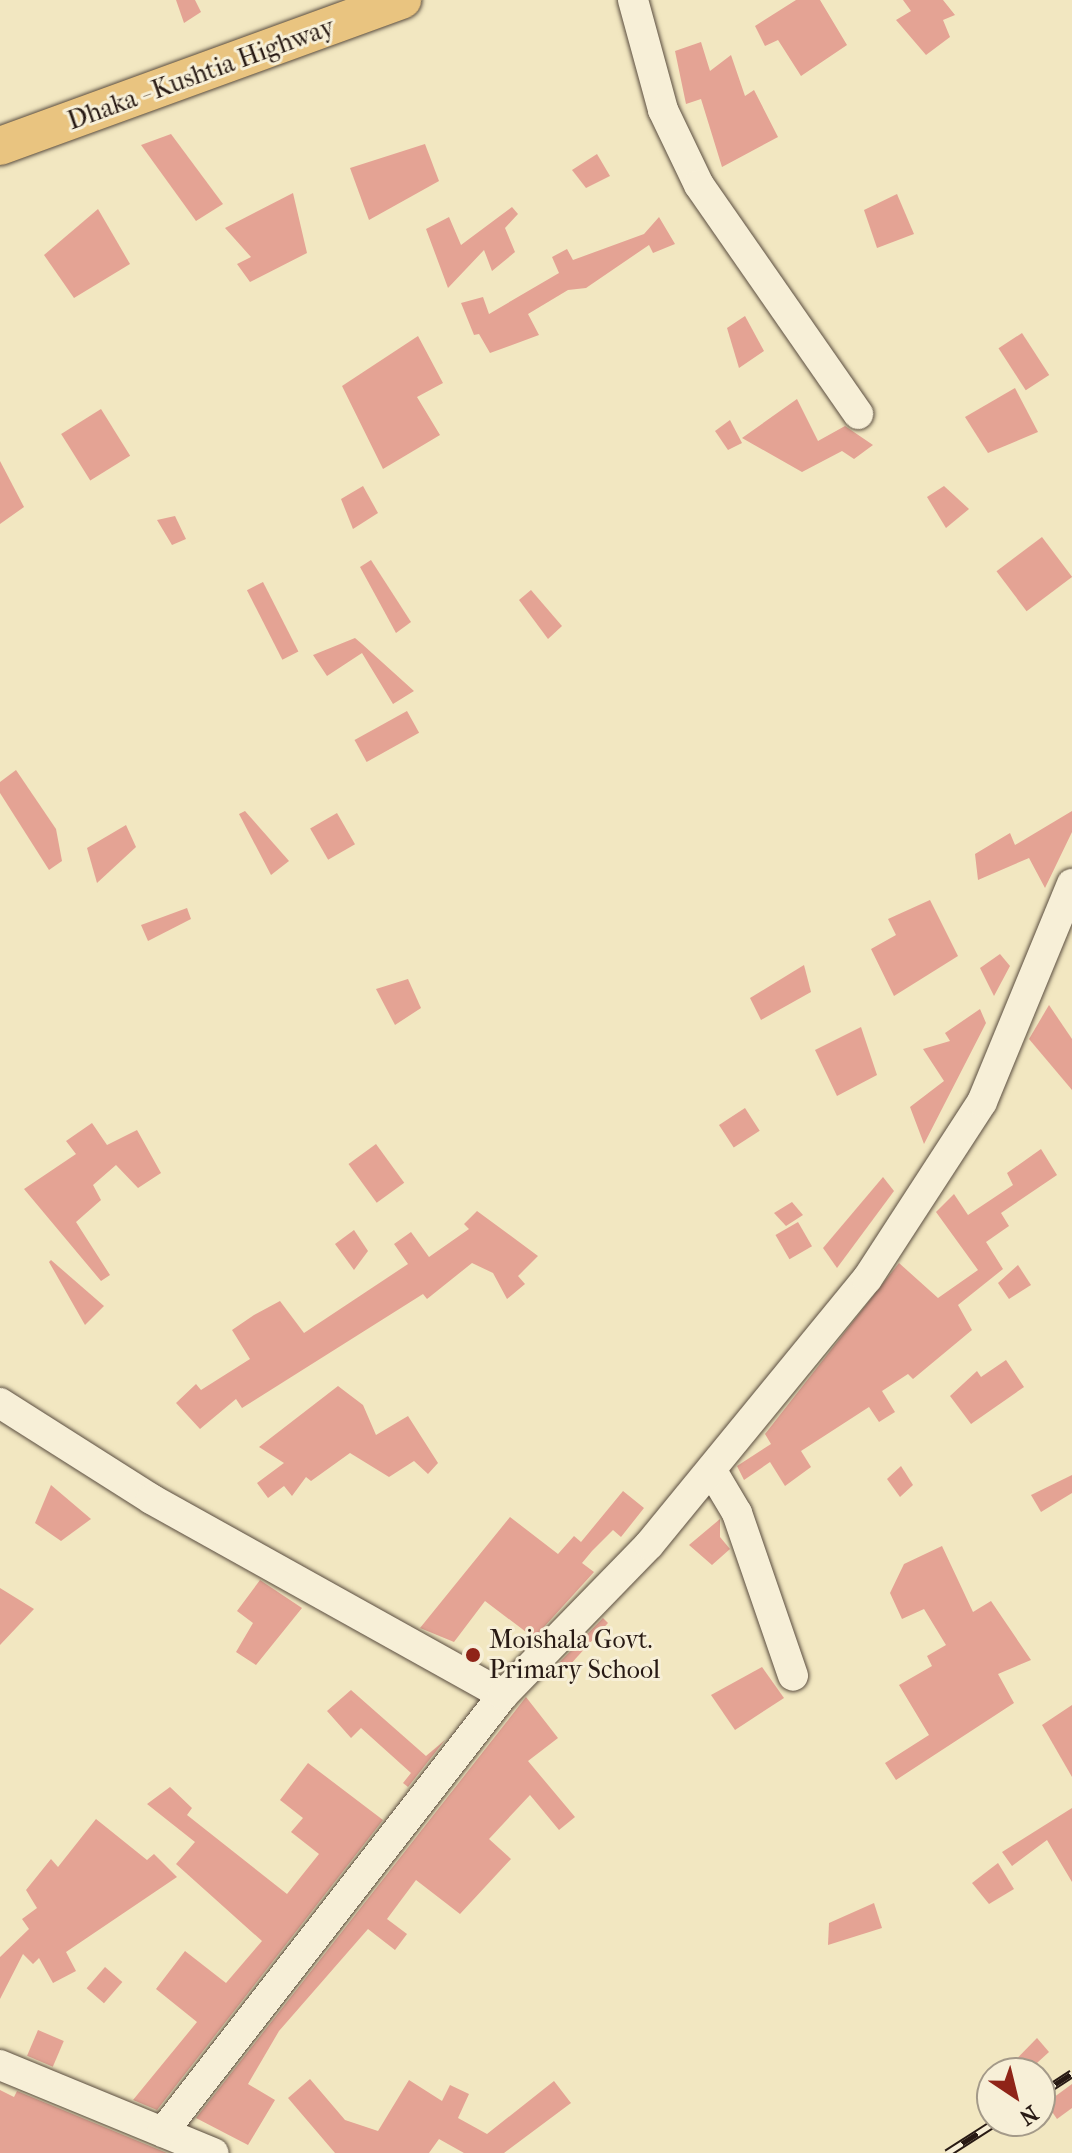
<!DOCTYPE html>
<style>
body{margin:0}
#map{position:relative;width:1072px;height:2153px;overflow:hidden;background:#f2e7c1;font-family:"IM FELL French Canon",serif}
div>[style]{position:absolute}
.building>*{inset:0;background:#e4a394;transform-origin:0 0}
.roads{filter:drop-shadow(0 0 2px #5a4d3f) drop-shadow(0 0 2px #5a4d3f)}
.minor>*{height:30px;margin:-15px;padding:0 15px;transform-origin:15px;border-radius:15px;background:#f7efd7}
.major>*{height:38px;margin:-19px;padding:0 19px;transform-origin:19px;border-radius:19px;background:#e9c480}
.rail>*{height:9px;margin-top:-4.5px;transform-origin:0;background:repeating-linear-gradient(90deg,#f7efd7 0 18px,#281a14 0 36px);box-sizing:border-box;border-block:2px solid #281a14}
.dots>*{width:22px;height:22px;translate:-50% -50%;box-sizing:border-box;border:4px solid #f7efd7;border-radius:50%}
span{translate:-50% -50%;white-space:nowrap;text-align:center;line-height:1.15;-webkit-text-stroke:6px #f7efd7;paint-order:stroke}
.street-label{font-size:26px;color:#281a14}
.poi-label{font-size:26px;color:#281a14}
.left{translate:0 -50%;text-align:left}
.north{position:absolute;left:976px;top:2057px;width:80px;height:80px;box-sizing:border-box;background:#f7efd7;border:2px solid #a49a89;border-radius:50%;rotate:145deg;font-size:22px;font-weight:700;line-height:32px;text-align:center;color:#281a14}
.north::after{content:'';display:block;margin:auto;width:28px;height:36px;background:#8f2418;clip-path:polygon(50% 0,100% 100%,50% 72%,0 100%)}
</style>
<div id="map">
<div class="building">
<i style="clip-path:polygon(176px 0,195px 0,201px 12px,184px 23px)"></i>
<i style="clip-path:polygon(796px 0,820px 0,847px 45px,801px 76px,778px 40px,765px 46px,755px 26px)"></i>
<i style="clip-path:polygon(903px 0,943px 0,955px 15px,943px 20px,950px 37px,926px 55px,896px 20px,911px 11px)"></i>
<i style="clip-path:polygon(701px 42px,710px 71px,731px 55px,745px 96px,754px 90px,778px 137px,722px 167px,701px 99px,686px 104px,675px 51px)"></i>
<i style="clip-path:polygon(171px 134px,223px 204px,196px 221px,141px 145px)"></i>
<i style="clip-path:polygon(425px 144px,439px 181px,369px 220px,350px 168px)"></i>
<i style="clip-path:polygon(597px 154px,610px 176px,586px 188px,572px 170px)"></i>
<i style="clip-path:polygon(293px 193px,307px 253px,250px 282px,237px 264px,251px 257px,225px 228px)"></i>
<i style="clip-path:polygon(897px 194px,914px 234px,877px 248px,864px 210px)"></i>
<i style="clip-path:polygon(512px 207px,518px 214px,505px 228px,515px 252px,492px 271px,484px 250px,448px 288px,426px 229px,449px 217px,461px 245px)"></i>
<i style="clip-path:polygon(98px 209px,130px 264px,74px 298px,44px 255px)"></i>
<i style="clip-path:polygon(659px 217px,675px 244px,653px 253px,649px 245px,586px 288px,568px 290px,528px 314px,539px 335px,490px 353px,479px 334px,474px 335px,461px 303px,483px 297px,489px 314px,559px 273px,552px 257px,567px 249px,573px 260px,644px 234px)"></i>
<i style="clip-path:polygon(745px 316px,764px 351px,739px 368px,727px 328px)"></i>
<i style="left:1022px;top:333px;width:50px;height:28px;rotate:57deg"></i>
<i style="clip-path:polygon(418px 336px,443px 383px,417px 397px,440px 435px,383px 469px,342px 386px)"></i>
<i style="clip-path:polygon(1015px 388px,1038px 432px,988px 453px,965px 417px)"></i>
<i style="clip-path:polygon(797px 399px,818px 441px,845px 426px,873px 445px,854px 459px,842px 451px,802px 472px,742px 438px)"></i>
<i style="left:101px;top:409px;width:55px;height:47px;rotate:58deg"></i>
<i style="clip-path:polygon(730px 420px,742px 443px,728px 450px,715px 431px)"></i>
<i style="clip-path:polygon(0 461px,24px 507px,0 524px)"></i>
<i style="clip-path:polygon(363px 486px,378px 513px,353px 529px,341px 499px)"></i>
<i style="clip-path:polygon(944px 486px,969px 509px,946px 528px,927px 497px)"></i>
<i style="clip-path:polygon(175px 516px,186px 539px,172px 545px,157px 520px)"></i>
<i style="left:1042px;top:537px;width:50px;height:57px;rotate:53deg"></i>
<i style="clip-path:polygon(371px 560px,411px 622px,396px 633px,360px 567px)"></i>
<i style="left:263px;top:582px;width:78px;height:18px;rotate:63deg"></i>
<i style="clip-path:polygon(531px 590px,562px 626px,548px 639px,519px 600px)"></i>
<i style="clip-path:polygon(355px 638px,362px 644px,414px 691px,393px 704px,362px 653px,327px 676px,313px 655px)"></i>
<i style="left:407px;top:711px;width:25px;height:60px;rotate:61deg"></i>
<i style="clip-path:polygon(16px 770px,56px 829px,62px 861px,49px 870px,0 793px,0 782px)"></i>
<i style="clip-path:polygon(245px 811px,289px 861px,271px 875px,239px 814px)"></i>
<i style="clip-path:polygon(1072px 811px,1072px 832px,1045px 888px,1029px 858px,978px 880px,975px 854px,1010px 833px,1015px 845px)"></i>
<i style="left:337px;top:813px;width:36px;height:31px;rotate:60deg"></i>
<i style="clip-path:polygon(126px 825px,136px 847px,97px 883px,87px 848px)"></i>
<i style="clip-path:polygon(930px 900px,958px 956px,894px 996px,871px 949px,896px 935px,888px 919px)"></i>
<i style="clip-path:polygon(187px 908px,191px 919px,148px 941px,141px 925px)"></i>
<i style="clip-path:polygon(1000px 954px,1010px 966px,994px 996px,980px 968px)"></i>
<i style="clip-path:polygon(804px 965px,811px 992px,761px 1020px,750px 998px)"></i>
<i style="clip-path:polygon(408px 979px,421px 1008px,395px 1025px,376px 989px)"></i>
<i style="clip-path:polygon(1049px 1005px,1072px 1039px,1072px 1090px,1029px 1039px)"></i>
<i style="clip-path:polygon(980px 1009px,986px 1023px,924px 1144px,910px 1107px,944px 1081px,923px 1049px,950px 1041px,945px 1033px)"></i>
<i style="clip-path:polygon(861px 1027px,877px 1075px,837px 1096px,815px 1050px)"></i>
<i style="left:745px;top:1108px;width:27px;height:31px;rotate:57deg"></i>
<i style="clip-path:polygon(92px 1123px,107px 1145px,137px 1130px,161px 1173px,138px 1188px,116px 1165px,93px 1185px,101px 1200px,76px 1222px,110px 1275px,101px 1281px,24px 1189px,76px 1154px,66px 1141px)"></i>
<i style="left:376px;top:1144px;width:48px;height:34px;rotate:54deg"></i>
<i style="clip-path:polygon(1041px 1149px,1057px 1175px,1001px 1213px,1009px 1226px,986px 1242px,1003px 1269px,958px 1305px,972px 1330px,913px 1379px,908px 1374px,882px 1391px,895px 1412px,879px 1422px,869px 1407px,801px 1451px,811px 1467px,785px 1486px,770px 1462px,744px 1480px,737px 1466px,771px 1444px,765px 1434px,899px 1263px,938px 1298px,978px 1270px,936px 1212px,954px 1194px,968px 1215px,1013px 1185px,1007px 1173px)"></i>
<i style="clip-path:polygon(883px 1177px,894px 1191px,837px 1268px,823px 1248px)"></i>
<i style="clip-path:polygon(792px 1202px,803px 1215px,786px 1226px,774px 1213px)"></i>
<i style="clip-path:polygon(477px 1211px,538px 1256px,518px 1276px,525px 1284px,507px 1299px,493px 1273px,472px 1263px,427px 1299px,423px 1294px,242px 1408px,236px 1399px,200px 1429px,176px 1403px,196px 1384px,201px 1390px,250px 1359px,232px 1330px,254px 1315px,280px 1301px,304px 1333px,408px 1264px,394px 1244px,411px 1232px,429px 1257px,469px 1229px,464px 1224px)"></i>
<i style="left:798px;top:1222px;width:28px;height:26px;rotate:60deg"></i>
<i style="clip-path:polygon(354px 1230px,368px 1251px,354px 1270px,335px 1244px)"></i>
<i style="clip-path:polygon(51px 1260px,104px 1306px,85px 1325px,49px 1262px)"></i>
<i style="clip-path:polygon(1018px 1265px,1031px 1285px,1009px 1299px,998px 1283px)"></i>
<i style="clip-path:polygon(1006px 1360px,1024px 1387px,971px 1424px,950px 1396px,977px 1371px,981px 1377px)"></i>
<i style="clip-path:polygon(338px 1386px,363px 1405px,376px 1435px,408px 1416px,438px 1463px,428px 1474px,414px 1461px,389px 1477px,350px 1453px,311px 1481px,306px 1477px,292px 1496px,284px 1486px,268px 1498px,257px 1483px,284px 1463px,259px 1447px)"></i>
<i style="clip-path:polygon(901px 1466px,913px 1485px,900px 1497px,887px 1479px)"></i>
<i style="clip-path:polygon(1072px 1475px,1072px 1493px,1041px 1512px,1031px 1495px)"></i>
<i style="clip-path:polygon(51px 1485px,91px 1519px,61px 1541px,35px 1523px)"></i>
<i style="clip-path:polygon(623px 1491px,644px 1508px,621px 1537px,613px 1530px,592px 1551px,582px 1563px,594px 1572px,534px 1638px,485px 1601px,454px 1642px,420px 1628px,510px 1517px,558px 1554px,574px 1536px,581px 1542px)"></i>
<i style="clip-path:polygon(720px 1519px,720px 1537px,730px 1549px,712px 1565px,689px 1545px)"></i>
<i style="clip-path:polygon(942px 1546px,973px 1612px,991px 1601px,1031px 1660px,998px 1674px,1014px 1703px,896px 1780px,885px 1763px,929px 1735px,899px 1685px,932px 1666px,927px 1656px,946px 1645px,924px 1609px,902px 1619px,890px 1593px,904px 1564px)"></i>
<i style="clip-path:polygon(260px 1580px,302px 1608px,256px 1665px,236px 1652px,253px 1623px,237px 1611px)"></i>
<i style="clip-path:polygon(0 1588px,34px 1609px,0 1645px)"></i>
<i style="clip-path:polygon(603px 1618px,608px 1623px,558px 1678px,550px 1672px)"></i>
<i style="clip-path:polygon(762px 1667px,784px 1698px,735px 1730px,711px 1695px)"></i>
<i style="clip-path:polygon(351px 1690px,426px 1756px,445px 1740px,408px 1787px,403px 1783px,411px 1773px,361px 1728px,351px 1738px,327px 1711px)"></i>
<i style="clip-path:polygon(526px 1697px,558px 1738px,528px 1761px,575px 1817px,559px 1830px,530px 1795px,489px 1839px,511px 1859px,460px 1914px,416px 1880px,387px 1919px,407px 1934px,395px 1950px,368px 1929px,279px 2031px,248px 2084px,275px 2100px,248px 2145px,196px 2118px)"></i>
<i style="clip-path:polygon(1072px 1705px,1072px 1777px,1042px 1725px)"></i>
<i style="clip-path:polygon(308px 1763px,383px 1820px,157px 2110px,133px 2100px,197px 2022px,156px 1989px,185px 1951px,226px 1983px,262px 1941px,176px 1864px,195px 1842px,147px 1804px,170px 1787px,192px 1808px,187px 1815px,287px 1894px,319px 1854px,291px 1832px,303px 1818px,280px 1800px)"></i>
<i style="clip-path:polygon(1072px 1808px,1072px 1882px,1047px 1840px,1012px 1866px,1002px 1852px)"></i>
<i style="clip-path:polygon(96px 1819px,147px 1860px,154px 1854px,177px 1877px,66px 1952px,76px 1971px,53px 1983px,39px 1958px,33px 1964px,23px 1954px,0 1999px,0 1957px,29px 1929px,22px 1919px,37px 1908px,26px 1890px,51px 1859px,58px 1867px)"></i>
<i style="clip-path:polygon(998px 1863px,1014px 1889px,989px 1904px,972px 1883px)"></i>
<i style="clip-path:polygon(874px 1903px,882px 1928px,828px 1945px,829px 1923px)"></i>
<i style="left:105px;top:1967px;width:23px;height:28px;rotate:41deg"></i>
<i style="left:38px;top:2030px;width:28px;height:28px;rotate:23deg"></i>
<i style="clip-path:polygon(1037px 2038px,1049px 2052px,1026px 2073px,1003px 2073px)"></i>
<i style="clip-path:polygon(310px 2079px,345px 2120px,378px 2131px,409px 2080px,442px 2101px,450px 2085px,469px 2094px,458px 2118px,487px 2134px,554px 2081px,571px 2103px,504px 2153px,464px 2153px,439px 2139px,429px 2153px,335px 2153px,288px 2098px)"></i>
<i style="clip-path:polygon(1072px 2084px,1072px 2108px,1057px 2119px,1046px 2103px)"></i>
<i style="clip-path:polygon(0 2090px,14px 2097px,17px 2091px,167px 2153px,0 2153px)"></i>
</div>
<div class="roads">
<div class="minor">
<i style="left:633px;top:0;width:114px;rotate:74.7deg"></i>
<i style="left:663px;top:110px;width:83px;rotate:64.4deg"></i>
<i style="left:699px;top:185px;width:279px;rotate:55.2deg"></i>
<i style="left:0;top:1403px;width:179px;rotate:32.4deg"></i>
<i style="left:151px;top:1499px;width:403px;rotate:29.1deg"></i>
<i style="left:712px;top:1471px;width:49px;rotate:59.2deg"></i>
<i style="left:737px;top:1513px;width:172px;rotate:71deg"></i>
<i style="left:0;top:2065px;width:231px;rotate:22.4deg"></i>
<i style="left:163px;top:2132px;width:554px;rotate:-52.12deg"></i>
<i style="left:503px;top:1695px;width:209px;rotate:-45.8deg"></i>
<i style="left:649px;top:1545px;width:344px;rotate:-50.7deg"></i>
<i style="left:867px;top:1279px;width:211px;rotate:-57deg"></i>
<i style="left:982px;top:1102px;width:236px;rotate:-67.6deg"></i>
</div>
<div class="major">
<i style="left:0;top:146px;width:428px;rotate:-20deg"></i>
</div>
</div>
<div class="rail">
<i style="left:1040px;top:2094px;width:38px;rotate:-33deg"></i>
<i style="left:947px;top:2153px;width:59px;rotate:-32.6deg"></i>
</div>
<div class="dots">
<i style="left:473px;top:1655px;background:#8f2418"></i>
</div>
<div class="street-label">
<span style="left:201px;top:74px;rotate:-20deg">Dhaka - Kushtia Highway</span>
</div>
<div class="poi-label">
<span class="left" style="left:489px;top:1655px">Moishala Govt.<br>Primary School</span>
</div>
<div class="north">N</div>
</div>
